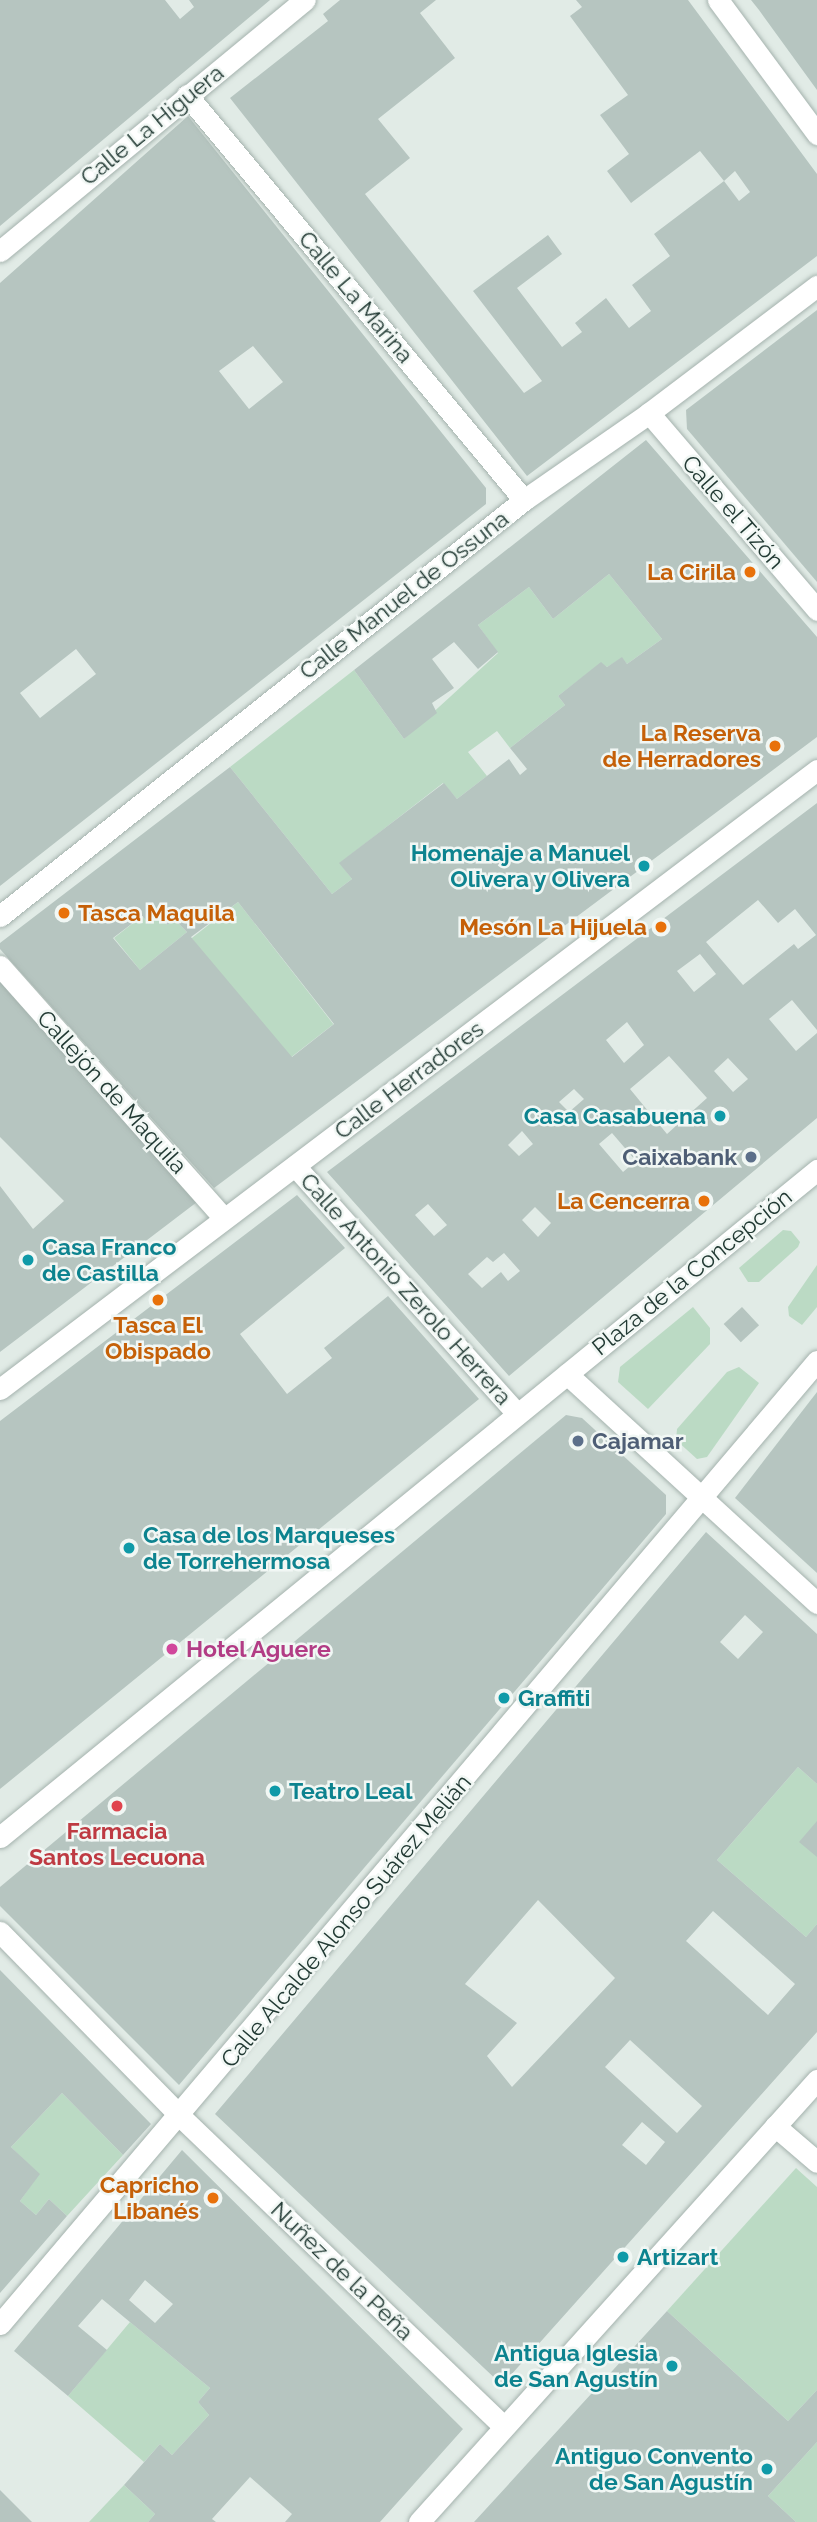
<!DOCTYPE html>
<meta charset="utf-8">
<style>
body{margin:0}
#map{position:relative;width:817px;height:2522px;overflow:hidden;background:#e1ebe6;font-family:Raleway,sans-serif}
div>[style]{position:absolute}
.green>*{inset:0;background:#bbdac4;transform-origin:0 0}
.building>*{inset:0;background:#b6c5c0;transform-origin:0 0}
.roads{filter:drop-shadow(0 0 2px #a4b2ad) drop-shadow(0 0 2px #a4b2ad)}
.minor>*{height:21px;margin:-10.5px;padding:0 10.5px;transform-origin:10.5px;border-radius:10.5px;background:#fff}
.dots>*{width:19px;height:19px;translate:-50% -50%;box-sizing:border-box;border:4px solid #f1f7f4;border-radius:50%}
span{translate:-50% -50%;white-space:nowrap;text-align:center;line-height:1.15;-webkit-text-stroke:5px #f1f7f4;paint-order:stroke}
.street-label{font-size:23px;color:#223a34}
.food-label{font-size:23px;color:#c56008;font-weight:700}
.right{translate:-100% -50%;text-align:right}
.left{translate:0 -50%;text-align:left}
.culture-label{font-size:23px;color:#0d838f;font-weight:700}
.service-label{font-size:23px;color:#4e5e75;font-weight:700}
.hotel-label{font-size:23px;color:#b23c85;font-weight:700}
.health-label{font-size:23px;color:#be3a42;font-weight:700}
</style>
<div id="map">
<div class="green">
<i style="clip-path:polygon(609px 574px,662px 639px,627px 664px,622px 658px,607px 667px,601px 663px,558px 696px,565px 705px,510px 748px,497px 731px,468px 752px,487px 776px,457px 799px,443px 783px,340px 863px,352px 879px,332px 894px,230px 767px,354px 670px,404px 739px,498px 653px,478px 625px,529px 587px,553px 619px)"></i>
<i style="left:238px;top:902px;width:155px;height:59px;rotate:52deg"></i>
<i style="clip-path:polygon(159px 915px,167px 925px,174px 919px,187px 932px,140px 970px,114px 938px,142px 916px,149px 924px)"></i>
<i style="clip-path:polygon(783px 1230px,791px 1231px,800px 1242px,798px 1247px,759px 1282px,748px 1282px,739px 1268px)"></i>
<i style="clip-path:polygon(817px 1265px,817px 1307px,802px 1325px,789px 1316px,788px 1307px)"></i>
<i style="clip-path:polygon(693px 1307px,710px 1328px,710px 1344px,648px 1409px,618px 1382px,620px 1367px)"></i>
<i style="clip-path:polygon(739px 1367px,759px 1383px,707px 1457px,697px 1459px,676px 1440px,677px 1429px,727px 1372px)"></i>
<i style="clip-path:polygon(798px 1767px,817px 1784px,817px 1924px,806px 1937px,717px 1860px)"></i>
<i style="clip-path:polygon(62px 2093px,123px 2155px,67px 2216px,49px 2199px,36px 2215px,20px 2201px,39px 2174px,11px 2147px)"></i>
<i style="clip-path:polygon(796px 2168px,817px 2187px,817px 2390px,788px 2421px,667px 2311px)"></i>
<i style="clip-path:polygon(130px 2322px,210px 2388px,198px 2402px,209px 2415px,172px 2455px,160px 2444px,144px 2462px,68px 2396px)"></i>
<i style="clip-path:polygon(817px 2442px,817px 2522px,796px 2522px,768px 2496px)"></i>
<i style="clip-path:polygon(124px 2485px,155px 2514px,148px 2522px,89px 2522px)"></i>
</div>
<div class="building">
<i style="clip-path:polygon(0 0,165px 0,180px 19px,194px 7px,189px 0,270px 0,0 226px)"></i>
<i style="clip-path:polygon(evenodd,340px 0,436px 0,420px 13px,455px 58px,378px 119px,410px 158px,365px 194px,524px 393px,542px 381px,473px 291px,548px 235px,562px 254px,517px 288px,562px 347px,582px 332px,575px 323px,606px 298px,629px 328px,651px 311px,632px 285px,670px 256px,654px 234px,724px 181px,700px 151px,631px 203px,607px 171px,629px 154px,600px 115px,628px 95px,570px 16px,582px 7px,576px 0,688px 0,817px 174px,817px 256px,527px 476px,230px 98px,328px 21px,323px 14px,340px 0,735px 171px,750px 192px,739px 201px,724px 181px,735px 171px)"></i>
<i style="clip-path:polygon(751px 0,817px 0,817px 90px,759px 10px)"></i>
<i style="clip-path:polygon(evenodd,188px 116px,486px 488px,486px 504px,0 886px,0 283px,188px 116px,253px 346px,283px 382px,249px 409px,219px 371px,253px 346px,188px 116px,76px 649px,96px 674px,40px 718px,20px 693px,76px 649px)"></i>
<i style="clip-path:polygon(817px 310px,817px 582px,687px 429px,686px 410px)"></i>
<i style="clip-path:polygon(evenodd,646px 440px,817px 637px,817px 737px,214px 1188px,0 949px,0 943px,230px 767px,332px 894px,352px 879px,339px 863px,444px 783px,457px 799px,509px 759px,520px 775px,527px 769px,510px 748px,565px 705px,558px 696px,601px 662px,607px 667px,622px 657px,627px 664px,662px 639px,609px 574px,553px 619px,529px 587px,478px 625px,498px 652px,478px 669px,454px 642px,432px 659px,454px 688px,432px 703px,437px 713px,404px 739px,354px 670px,646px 440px,238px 902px,334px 1024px,292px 1057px,191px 937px,238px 902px,646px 440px,159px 915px,167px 925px,174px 919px,187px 932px,140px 970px,113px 938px,142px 916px,149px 924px,159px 915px)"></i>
<i style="clip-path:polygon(evenodd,817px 803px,817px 1030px,792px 1000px,769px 1019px,796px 1051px,817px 1033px,817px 1118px,509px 1376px,327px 1172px,817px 803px,758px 900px,778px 923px,795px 909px,816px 935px,798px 949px,794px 944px,743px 985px,706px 942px,758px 900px,817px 803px,700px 954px,716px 974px,694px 992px,677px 971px,700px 954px,817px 803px,627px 1022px,644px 1045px,624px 1063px,606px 1040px,627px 1022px,817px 803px,669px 1056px,707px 1098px,667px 1134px,630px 1089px,669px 1056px,817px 803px,728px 1058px,748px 1079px,733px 1092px,714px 1071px,728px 1058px,817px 803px,574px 1089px,584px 1099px,569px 1112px,559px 1102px,574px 1089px,817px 803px,522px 1131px,533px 1144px,519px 1156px,508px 1145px,522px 1131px,817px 803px,612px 1133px,636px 1161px,623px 1172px,599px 1144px,612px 1133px,817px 803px,428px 1204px,447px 1225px,434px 1236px,415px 1215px,428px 1204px,817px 803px,535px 1207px,551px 1223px,538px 1237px,522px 1220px,535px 1207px,817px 803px,504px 1253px,520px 1271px,508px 1281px,501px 1272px,482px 1288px,468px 1274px,487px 1257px,493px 1262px,504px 1253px)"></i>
<i style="clip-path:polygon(0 981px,197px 1202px,0 1352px,0 1186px,33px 1229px,64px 1201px,0 1137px)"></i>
<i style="clip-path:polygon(297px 1195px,345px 1248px,240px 1334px,287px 1394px,332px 1358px,324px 1348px,388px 1296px,479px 1399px,0 1789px,0 1421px)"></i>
<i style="left:742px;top:1307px;width:25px;height:25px;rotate:47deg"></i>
<i style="clip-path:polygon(817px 1392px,817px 1573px,735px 1498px)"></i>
<i style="clip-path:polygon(566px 1415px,582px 1418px,666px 1495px,666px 1514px,179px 2085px,0 1906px,0 1887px)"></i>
<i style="clip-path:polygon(evenodd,706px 1532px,817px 1634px,817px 1784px,798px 1767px,717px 1860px,806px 1937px,817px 1924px,817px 2032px,502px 2385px,215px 2114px,706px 1532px,745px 1615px,763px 1632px,738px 1659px,720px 1642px,745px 1615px,706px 1532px,538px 1900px,615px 1978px,512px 2087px,487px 2056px,517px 2023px,465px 1984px,538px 1900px,706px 1532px,713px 1911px,795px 1984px,768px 2015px,686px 1941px,713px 1911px,706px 1532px,630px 2040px,702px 2106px,677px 2133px,605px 2067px,630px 2040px,706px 1532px,642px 2122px,665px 2142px,646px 2165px,622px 2145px,642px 2122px)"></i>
<i style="clip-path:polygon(817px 1821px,817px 1857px,799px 1842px)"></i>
<i style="clip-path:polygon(0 1970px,151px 2124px,123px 2155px,62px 2093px,11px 2147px,40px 2174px,20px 2201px,36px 2215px,49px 2199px,67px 2216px,0 2293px)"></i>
<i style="clip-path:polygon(evenodd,182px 2150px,463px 2429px,380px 2522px,285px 2522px,292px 2514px,250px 2477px,212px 2519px,216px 2522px,148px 2522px,155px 2514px,124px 2485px,160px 2444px,172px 2455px,209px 2415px,198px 2402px,210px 2388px,102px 2299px,78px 2326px,107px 2350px,68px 2396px,14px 2351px,182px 2150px,145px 2280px,173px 2304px,155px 2323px,129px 2300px,145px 2280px)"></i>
<i style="clip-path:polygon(667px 2311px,788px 2421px,817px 2390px,817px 2442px,768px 2496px,796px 2522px,474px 2522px)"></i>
<i style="clip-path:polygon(0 2490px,32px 2522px,0 2522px)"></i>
</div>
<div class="roads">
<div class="minor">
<i style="left:718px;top:0;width:167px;rotate:53.5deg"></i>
<i style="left:187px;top:95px;width:527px;rotate:50.24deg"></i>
<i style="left:0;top:251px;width:395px;rotate:-39.5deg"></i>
<i style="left:649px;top:413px;width:259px;rotate:49.5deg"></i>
<i style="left:0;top:916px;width:669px;rotate:-38.45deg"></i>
<i style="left:524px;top:500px;width:152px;rotate:-34.8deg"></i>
<i style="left:649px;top:413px;width:211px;rotate:-37.1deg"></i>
<i style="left:0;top:966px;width:337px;rotate:48.4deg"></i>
<i style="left:295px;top:1166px;width:331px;rotate:48.1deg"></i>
<i style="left:567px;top:1374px;width:339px;rotate:42.5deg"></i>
<i style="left:0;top:1389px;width:1025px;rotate:-37.15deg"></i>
<i style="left:0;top:1837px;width:1055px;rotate:-39.23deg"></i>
<i style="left:0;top:1932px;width:257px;rotate:45.6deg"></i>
<i style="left:180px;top:2116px;width:448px;rotate:43.8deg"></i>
<i style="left:775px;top:2126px;width:55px;rotate:40.6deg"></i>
<i style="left:0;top:2324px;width:1263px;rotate:-49.69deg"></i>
<i style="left:419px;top:2522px;width:595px;rotate:-48deg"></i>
</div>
</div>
<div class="dots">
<i style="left:750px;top:572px;background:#e8710a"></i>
<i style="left:775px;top:746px;background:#e8710a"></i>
<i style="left:644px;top:866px;background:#0f9aa8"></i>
<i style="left:64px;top:913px;background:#e8710a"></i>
<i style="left:661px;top:927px;background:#e8710a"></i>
<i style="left:720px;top:1116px;background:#0f9aa8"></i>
<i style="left:751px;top:1157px;background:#5c6f8a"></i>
<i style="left:704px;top:1201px;background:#e8710a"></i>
<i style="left:28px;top:1260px;background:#0f9aa8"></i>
<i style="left:158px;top:1300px;background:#e8710a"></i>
<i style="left:578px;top:1441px;background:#5c6f8a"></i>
<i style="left:129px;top:1548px;background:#0f9aa8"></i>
<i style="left:172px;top:1649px;background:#d1479c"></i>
<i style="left:504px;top:1698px;background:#0f9aa8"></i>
<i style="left:275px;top:1791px;background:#0f9aa8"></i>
<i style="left:117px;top:1806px;background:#e0444e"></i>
<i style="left:213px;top:2198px;background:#e8710a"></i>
<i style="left:623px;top:2257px;background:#0f9aa8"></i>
<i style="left:672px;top:2366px;background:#0f9aa8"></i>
<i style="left:767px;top:2469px;background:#0f9aa8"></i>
</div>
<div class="street-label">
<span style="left:152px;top:125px;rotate:-39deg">Calle La Higuera</span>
<span style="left:356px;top:297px;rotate:50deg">Calle La Marina</span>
<span style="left:733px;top:512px;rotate:49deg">Calle el Tizón</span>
<span style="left:404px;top:595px;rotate:-38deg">Calle Manuel de Ossuna</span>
<span style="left:409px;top:1080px;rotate:-37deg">Calle Herradores</span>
<span style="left:112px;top:1092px;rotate:48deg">Callejón de Maquila</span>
<span style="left:692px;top:1272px;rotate:-39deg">Plaza de la Concepción</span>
<span style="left:406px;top:1289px;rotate:48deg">Calle Antonio Zerolo Herrera</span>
<span style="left:346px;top:1921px;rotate:-50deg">Calle Alcalde Alonso Suárez Melián</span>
<span style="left:342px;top:2271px;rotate:44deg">Nuñez de la Peña</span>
</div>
<div class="food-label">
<span class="right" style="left:736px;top:572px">La Cirila</span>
<span class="right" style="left:761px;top:746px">La Reserva<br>de Herradores</span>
<span class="left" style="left:78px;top:913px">Tasca Maquila</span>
<span class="right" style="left:647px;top:927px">Mesón La Hijuela</span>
<span class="right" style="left:690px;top:1201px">La Cencerra</span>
<span style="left:158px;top:1338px">Tasca El<br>Obispado</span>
<span class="right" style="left:199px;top:2198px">Capricho<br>Libanés</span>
</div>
<div class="culture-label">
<span class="right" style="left:630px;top:866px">Homenaje a Manuel<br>Olivera y Olivera</span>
<span class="right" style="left:706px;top:1116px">Casa Casabuena</span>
<span class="left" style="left:42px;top:1260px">Casa Franco<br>de Castilla</span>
<span class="left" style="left:143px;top:1548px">Casa de los Marqueses<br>de Torrehermosa</span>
<span class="left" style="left:518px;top:1698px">Graffiti</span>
<span class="left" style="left:289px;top:1791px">Teatro Leal</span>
<span class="left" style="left:637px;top:2257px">Artizart</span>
<span class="right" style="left:658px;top:2366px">Antigua Iglesia<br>de San Agustín</span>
<span class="right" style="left:753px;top:2469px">Antiguo Convento<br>de San Agustín</span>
</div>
<div class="service-label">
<span class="right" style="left:737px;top:1157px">Caixabank</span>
<span class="left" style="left:592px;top:1441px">Cajamar</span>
</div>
<div class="hotel-label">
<span class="left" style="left:186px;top:1649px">Hotel Aguere</span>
</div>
<div class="health-label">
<span style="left:117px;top:1844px">Farmacia<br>Santos Lecuona</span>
</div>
</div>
